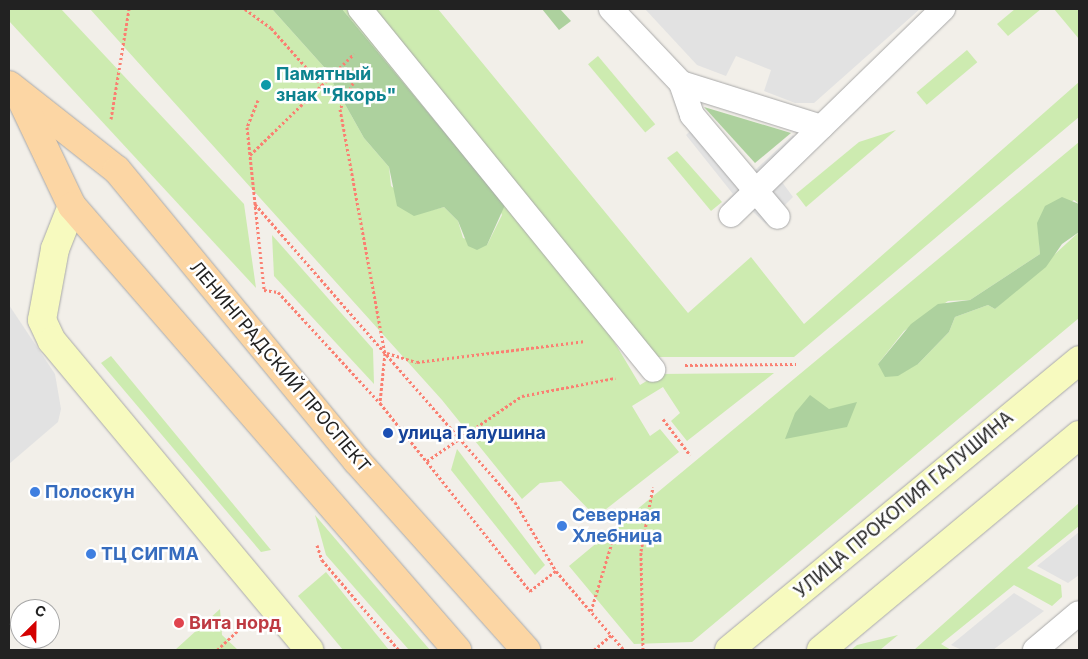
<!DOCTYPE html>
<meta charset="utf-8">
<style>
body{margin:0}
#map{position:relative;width:1088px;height:659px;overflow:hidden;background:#f2efe9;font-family:Inter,sans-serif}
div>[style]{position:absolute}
.grass>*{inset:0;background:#cdebb0;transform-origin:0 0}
.forest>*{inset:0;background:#add19e}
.parking>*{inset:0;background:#e2e2e2}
.path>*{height:3px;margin-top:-1.5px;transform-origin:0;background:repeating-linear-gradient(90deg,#fa8072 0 2.5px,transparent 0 5px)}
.roads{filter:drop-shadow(0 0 1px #a9a9a9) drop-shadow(0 0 1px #a9a9a9)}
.service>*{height:24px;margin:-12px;padding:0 12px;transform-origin:12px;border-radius:12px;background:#fff}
.secondary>*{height:28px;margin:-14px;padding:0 14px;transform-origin:14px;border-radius:14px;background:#f7fabf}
.primary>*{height:28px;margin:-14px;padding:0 14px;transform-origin:14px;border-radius:14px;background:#fcd6a4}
.dots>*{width:14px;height:14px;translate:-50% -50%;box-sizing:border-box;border:2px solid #fff;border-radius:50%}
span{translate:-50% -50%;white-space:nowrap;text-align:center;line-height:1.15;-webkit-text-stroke:5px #fff;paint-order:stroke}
.culture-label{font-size:18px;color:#0d838f;font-weight:700}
.left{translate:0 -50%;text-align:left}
.street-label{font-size:18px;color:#222}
.transit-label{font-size:18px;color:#164399;font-weight:700}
.shop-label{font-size:18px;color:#366cbe;font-weight:700}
.health-label{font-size:18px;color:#be3a42;font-weight:700}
.frame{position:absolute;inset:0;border:10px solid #222;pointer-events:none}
.north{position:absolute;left:10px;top:599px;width:50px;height:50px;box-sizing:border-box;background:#fff;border:1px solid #a7a7a7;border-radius:50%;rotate:23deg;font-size:14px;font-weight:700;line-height:20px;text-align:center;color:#222}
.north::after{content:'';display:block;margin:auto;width:18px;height:22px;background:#d40000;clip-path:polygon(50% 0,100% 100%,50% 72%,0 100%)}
</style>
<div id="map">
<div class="grass">
<i style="clip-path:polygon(9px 9px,61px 9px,244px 204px,256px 288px,9px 21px)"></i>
<i style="clip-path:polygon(90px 9px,272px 9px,324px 67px,364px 138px,389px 167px,391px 186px,424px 212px,444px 207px,458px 221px,463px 238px,487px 245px,502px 215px,491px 188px,342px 9px,346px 9px,597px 313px,640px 385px,658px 374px,774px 373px,687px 441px,671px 421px,680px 413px,663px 387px,632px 406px,650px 436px,660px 429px,679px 452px,596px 517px,561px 481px,540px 483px,522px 499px,442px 400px)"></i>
<i style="clip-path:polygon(372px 9px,438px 9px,688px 313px,751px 257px,804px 324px,1079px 82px,1079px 117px,794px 357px,658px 357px)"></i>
<i style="clip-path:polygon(1015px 9px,1041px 9px,1008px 36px,997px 24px)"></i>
<i style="clip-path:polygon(1054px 9px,1079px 9px,1079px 39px)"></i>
<i style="left:967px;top:50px;width:16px;height:66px;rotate:50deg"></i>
<i style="left:598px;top:56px;width:89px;height:13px;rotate:50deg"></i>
<i style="clip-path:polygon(896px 130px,806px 207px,796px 194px,859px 142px)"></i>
<i style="clip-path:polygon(1079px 142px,1079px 204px,1074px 200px,1038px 223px,1040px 254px,970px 300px,948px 301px,904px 331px,878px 364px,918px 364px,949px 332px,955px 317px,988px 305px,995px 309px,1079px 232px,1079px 318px,692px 642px,634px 644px,569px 566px)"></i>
<i style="clip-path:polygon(677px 151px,722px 202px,711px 211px,667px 158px)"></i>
<i style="clip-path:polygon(272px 235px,373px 349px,374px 384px,274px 276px)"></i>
<i style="clip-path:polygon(111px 356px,271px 550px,261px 552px,101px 363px)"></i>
<i style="clip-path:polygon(457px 449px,545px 565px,535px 575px,451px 470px)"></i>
<i style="clip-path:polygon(1079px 503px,1079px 526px,1027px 568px,1061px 585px,1062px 597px,1052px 606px,1014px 585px,941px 644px,951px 650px,914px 650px)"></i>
<i style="clip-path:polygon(315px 515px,430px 650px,409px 650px,326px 555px)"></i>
<i style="clip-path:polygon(326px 572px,389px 650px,343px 650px,298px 596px)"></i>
<i style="clip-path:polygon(220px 609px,222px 635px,238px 650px,175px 650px)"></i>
<i style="clip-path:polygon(898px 635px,880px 650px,851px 650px,857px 645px)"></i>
</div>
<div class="forest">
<i style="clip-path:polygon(272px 9px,342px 9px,505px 205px,487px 245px,477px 250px,468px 246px,458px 221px,444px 207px,414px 216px,397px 206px,389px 167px,364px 138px,324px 67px)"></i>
<i style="clip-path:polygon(542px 9px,560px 9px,571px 21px,559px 30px)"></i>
<i style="clip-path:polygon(704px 107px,791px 133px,755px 163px)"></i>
<i style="clip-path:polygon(1062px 197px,1079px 204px,1079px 232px,1062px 244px,1046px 267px,995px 309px,988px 305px,955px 317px,949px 332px,918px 364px,898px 376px,885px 377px,878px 364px,911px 324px,938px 304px,970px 300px,1040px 254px,1037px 223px,1045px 206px)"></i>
<i style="clip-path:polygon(810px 395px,829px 409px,857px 402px,847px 427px,785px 439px,795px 413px)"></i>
</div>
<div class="parking">
<i style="clip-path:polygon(645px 9px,920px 9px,814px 103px,795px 103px,764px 91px,771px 70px,736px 56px,726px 76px,697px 65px)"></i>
<i style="clip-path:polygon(706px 116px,753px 172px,793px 135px,809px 152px,782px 182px,793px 197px,766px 224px,751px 210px,737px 222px,722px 205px,733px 194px,686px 135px)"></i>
<i style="clip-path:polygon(9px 305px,55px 374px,61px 409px,58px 422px,9px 464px)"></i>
<i style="clip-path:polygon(1079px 532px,1079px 575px,1068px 583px,1037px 566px)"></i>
<i style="clip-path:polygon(1014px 593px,1044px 611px,993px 650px,962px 650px,951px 645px)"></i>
</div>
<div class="path">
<i style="left:245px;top:9px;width:32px;rotate:36deg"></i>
<i style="left:271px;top:28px;width:76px;rotate:48.2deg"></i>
<i style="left:362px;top:65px;width:49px;rotate:116.6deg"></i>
<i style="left:340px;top:109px;width:248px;rotate:79.6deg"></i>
<i style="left:385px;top:353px;width:49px;rotate:95.8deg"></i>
<i style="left:258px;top:100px;width:29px;rotate:112deg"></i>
<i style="left:247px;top:127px;width:164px;rotate:84deg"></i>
<i style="left:264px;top:290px;width:14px;rotate:8deg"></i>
<i style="left:278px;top:292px;width:151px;rotate:47.4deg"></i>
<i style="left:380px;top:403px;width:241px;rotate:51.4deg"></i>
<i style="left:530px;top:591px;width:33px;rotate:-38deg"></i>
<i style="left:111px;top:119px;width:111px;rotate:-80.7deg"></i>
<i style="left:250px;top:155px;width:145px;rotate:-44.2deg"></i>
<i style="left:255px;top:204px;width:395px;rotate:48.9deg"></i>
<i style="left:515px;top:502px;width:80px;rotate:59.3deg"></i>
<i style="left:556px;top:571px;width:104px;rotate:49.3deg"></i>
<i style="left:387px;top:353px;width:31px;rotate:17deg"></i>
<i style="left:417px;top:362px;width:170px;rotate:-7.1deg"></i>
<i style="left:685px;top:365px;width:111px;rotate:-0.5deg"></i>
<i style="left:663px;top:419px;width:45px;rotate:53.1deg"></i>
<i style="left:427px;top:461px;width:115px;rotate:-34.4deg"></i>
<i style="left:522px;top:396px;width:95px;rotate:-11deg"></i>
<i style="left:317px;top:545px;width:16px;rotate:72deg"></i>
<i style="left:322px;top:560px;width:118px;rotate:49.5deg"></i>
<i style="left:591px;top:611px;width:99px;rotate:-73deg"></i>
<i style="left:217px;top:650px;width:37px;rotate:-43deg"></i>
<i style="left:594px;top:650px;width:23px;rotate:-41deg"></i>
<i style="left:643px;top:650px;width:99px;rotate:-91.2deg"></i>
<i style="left:641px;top:551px;width:65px;rotate:-79.4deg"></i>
</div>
<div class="roads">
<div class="service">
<i style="left:360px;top:9px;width:465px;rotate:50.9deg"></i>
<i style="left:611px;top:9px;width:102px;rotate:46.6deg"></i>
<i style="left:681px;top:83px;width:34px;rotate:71deg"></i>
<i style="left:692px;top:115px;width:133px;rotate:49.9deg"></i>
<i style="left:681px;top:83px;width:147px;rotate:17.4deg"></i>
<i style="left:731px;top:215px;width:296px;rotate:-44.2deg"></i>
<i style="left:1035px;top:650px;width:57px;rotate:-40.1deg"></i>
</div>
<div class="secondary">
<i style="left:72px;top:206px;width:46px;rotate:111.6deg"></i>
<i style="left:55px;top:249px;width:72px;rotate:100.4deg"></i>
<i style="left:42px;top:320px;width:23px;rotate:65deg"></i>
<i style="left:52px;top:341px;width:402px;rotate:50.2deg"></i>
<i style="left:729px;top:650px;width:455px;rotate:-39.6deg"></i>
<i style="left:821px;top:650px;width:336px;rotate:-39.8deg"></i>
</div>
<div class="primary">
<i style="left:9px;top:85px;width:137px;rotate:38.2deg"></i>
<i style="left:117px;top:170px;width:377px;rotate:50.5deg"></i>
<i style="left:357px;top:461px;width:254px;rotate:48.2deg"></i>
<i style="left:23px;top:103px;width:114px;rotate:64.6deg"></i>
<i style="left:72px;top:206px;width:588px;rotate:49.07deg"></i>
</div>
</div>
<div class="dots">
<i style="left:266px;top:85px;background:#0f9aa8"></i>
<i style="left:388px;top:433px;background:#1a4fb4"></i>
<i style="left:35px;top:492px;background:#3f7fe0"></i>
<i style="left:562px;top:526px;background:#3f7fe0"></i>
<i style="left:91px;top:554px;background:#3f7fe0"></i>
<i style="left:179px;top:623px;background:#e0444e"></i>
</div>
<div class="culture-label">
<span class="left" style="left:276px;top:85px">Памятный<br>знак "Якорь"</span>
</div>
<div class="street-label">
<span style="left:280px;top:367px;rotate:50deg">ЛЕНИНГРАДСКИЙ ПРОСПЕКТ</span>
<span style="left:904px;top:505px;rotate:-40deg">УЛИЦА ПРОКОПИЯ ГАЛУШИНА</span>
</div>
<div class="transit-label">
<span class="left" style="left:398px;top:433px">улица Галушина</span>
</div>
<div class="shop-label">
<span class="left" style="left:45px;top:492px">Полоскун</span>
<span class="left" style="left:572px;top:526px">Северная<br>Хлебница</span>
<span class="left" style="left:101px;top:554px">ТЦ СИГМА</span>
</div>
<div class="health-label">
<span class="left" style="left:189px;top:623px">Вита норд</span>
</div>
<div class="frame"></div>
<div class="north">С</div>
</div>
